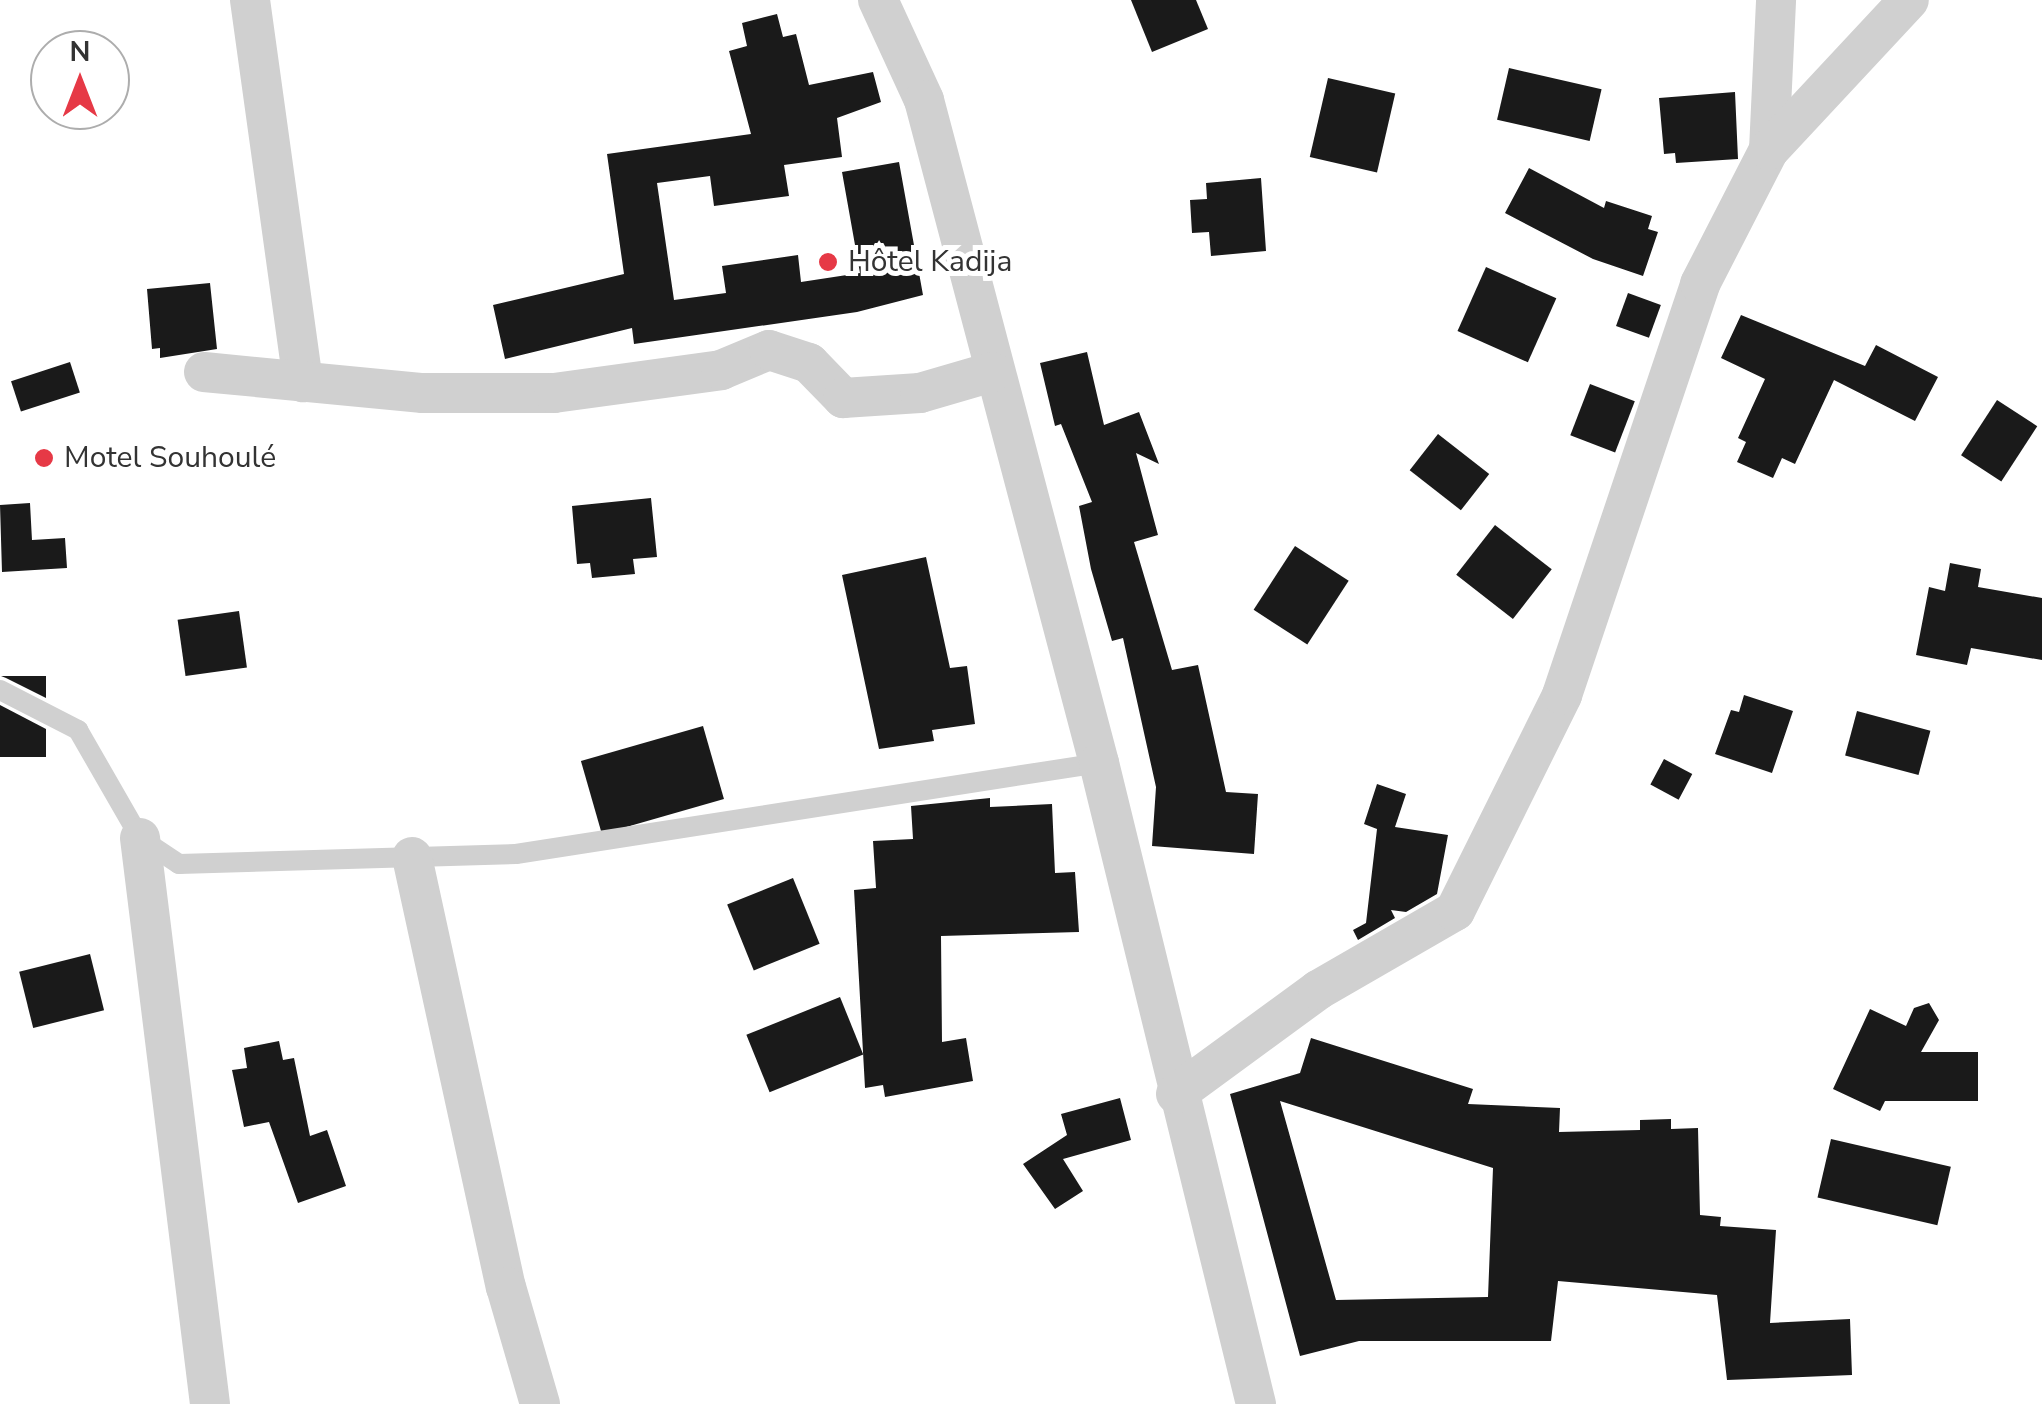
<!DOCTYPE html>
<meta charset="utf-8">
<style>
body{margin:0}
#map{position:relative;width:2042px;height:1404px;overflow:hidden;background:#fff;font-family:"Nunito Sans",sans-serif}
div>[style]{position:absolute}
.building>*{inset:0;background:#1a1a1a;transform-origin:0 0}
.service>*{height:20px;margin:-10px;padding:0 10px;transform-origin:10px;border-radius:10px;background:#d0d0d0}
.minor>*{height:40px;margin:-20px;padding:0 20px;transform-origin:20px;border-radius:20px;background:#d0d0d0}
.dots>*{width:28px;height:28px;translate:-50% -50%;box-sizing:border-box;border:5px solid #fff;border-radius:50%}
span{translate:-50% -50%;white-space:nowrap;text-align:center;line-height:1.15;-webkit-text-stroke:10px #fff;paint-order:stroke}
.poi-label{font-size:30px;color:#333}
.left{translate:0 -50%;text-align:left}
.north{position:absolute;left:30px;top:30px;width:100px;height:100px;box-sizing:border-box;background:#fff;border:2px solid #adadad;border-radius:50%;rotate:0deg;font-size:28px;font-weight:700;line-height:40px;text-align:center;color:#333}
.north::after{content:'';display:block;margin:auto;width:35px;height:45px;background:#e63946;clip-path:polygon(50% 0,100% 100%,50% 72%,0 100%)}
</style>
<div id="map">
<div class="building">
<i style="clip-path:polygon(1131px 0,1196px 0,1208px 29px,1152px 52px)"></i>
<i style="clip-path:polygon(777px 14px,783px 37px,796px 34px,809px 85px,873px 72px,881px 102px,837px 118px,842px 157px,784px 165px,789px 196px,714px 206px,710px 176px,657px 183px,674px 300px,726px 293px,722px 266px,798px 255px,801px 282px,860px 273px,842px 172px,899px 162px,923px 295px,857px 312px,634px 344px,632px 328px,505px 359px,493px 305px,624px 274px,607px 154px,751px 134px,729px 51px,747px 46px,742px 23px)"></i>
<i style="left:1509px;top:68px;width:95px;height:53px;rotate:13deg"></i>
<i style="left:1328px;top:78px;width:69px;height:81px;rotate:13deg"></i>
<i style="clip-path:polygon(1735px 92px,1738px 159px,1676px 163px,1675px 153px,1664px 154px,1659px 98px)"></i>
<i style="clip-path:polygon(1529px 168px,1604px 208px,1606px 201px,1652px 216px,1648px 229px,1658px 232px,1643px 276px,1593px 259px,1505px 213px)"></i>
<i style="clip-path:polygon(1261px 178px,1266px 251px,1211px 256px,1209px 232px,1192px 233px,1190px 200px,1207px 199px,1206px 183px)"></i>
<i style="left:1486px;top:267px;width:77px;height:70px;rotate:24deg"></i>
<i style="clip-path:polygon(210px 283px,217px 349px,160px 358px,160px 348px,152px 349px,147px 289px)"></i>
<i style="left:1628px;top:293px;width:35px;height:35px;rotate:20deg"></i>
<i style="clip-path:polygon(1741px 315px,1865px 366px,1876px 345px,1938px 377px,1915px 421px,1834px 380px,1795px 464px,1782px 458px,1773px 478px,1737px 462px,1746px 442px,1738px 438px,1765px 379px,1721px 358px)"></i>
<i style="clip-path:polygon(1087px 352px,1104px 425px,1139px 412px,1159px 464px,1136px 453px,1158px 535px,1134px 542px,1172px 670px,1198px 665px,1226px 792px,1258px 794px,1254px 854px,1152px 846px,1156px 787px,1123px 638px,1112px 641px,1091px 569px,1079px 506px,1092px 502px,1061px 424px,1055px 426px,1040px 363px)"></i>
<i style="left:70px;top:362px;width:32px;height:62px;rotate:72deg"></i>
<i style="left:1590px;top:384px;width:48px;height:55px;rotate:21deg"></i>
<i style="left:1997px;top:400px;width:48px;height:66px;rotate:33deg"></i>
<i style="left:1438px;top:434px;width:65px;height:46px;rotate:38deg"></i>
<i style="clip-path:polygon(651px 498px,657px 557px,633px 559px,635px 574px,592px 578px,590px 563px,577px 564px,572px 506px)"></i>
<i style="clip-path:polygon(30px 503px,32px 540px,65px 538px,67px 568px,2px 572px,0 505px)"></i>
<i style="left:1495px;top:525px;width:72px;height:63px;rotate:38deg"></i>
<i style="left:1295px;top:546px;width:64px;height:76px;rotate:33deg"></i>
<i style="clip-path:polygon(926px 557px,950px 668px,967px 666px,975px 724px,932px 730px,934px 741px,879px 749px,842px 575px)"></i>
<i style="clip-path:polygon(1950px 563px,1981px 569px,1978px 587px,2042px 598px,2042px 660px,1971px 648px,1967px 665px,1916px 655px,1929px 587px,1945px 591px)"></i>
<i style="left:239px;top:611px;width:57px;height:62px;rotate:82deg"></i>
<i style="clip-path:polygon(1px 676px,46px 676px,46px 698px,6px 678px)"></i>
<i style="clip-path:polygon(1744px 695px,1793px 711px,1772px 773px,1715px 754px,1731px 710px,1739px 712px)"></i>
<i style="clip-path:polygon(0 705px,46px 729px,46px 757px,0 757px)"></i>
<i style="left:1857px;top:711px;width:76px;height:46px;rotate:15deg"></i>
<i style="left:703px;top:726px;width:76px;height:127px;rotate:74deg"></i>
<i style="left:1664px;top:759px;width:32px;height:29px;rotate:28deg"></i>
<i style="clip-path:polygon(1377px 784px,1406px 794px,1395px 827px,1448px 835px,1437px 894px,1406px 912px,1391px 910px,1395px 918px,1358px 940px,1353px 930px,1366px 923px,1377px 829px,1364px 824px)"></i>
<i style="clip-path:polygon(990px 798px,990px 807px,1052px 804px,1055px 873px,1075px 872px,1079px 932px,941px 936px,942px 1042px,966px 1038px,973px 1081px,885px 1097px,883px 1085px,865px 1088px,854px 890px,876px 888px,873px 841px,913px 839px,911px 806px)"></i>
<i style="left:793px;top:878px;width:71px;height:71px;rotate:68deg"></i>
<i style="left:90px;top:954px;width:58px;height:73px;rotate:76deg"></i>
<i style="left:840px;top:997px;width:62px;height:101px;rotate:68deg"></i>
<i style="clip-path:polygon(1929px 1003px,1939px 1020px,1921px 1052px,1978px 1052px,1978px 1101px,1885px 1101px,1880px 1111px,1833px 1089px,1870px 1009px,1906px 1026px,1914px 1008px)"></i>
<i style="clip-path:polygon(evenodd,1311px 1038px,1473px 1089px,1468px 1104px,1560px 1108px,1559px 1132px,1640px 1130px,1640px 1120px,1671px 1119px,1671px 1129px,1698px 1128px,1700px 1215px,1721px 1217px,1720px 1226px,1776px 1230px,1770px 1323px,1850px 1319px,1852px 1375px,1727px 1380px,1717px 1295px,1558px 1281px,1551px 1341px,1359px 1341px,1300px 1356px,1230px 1094px,1300px 1073px,1311px 1038px,1280px 1101px,1493px 1168px,1488px 1297px,1336px 1300px,1280px 1101px)"></i>
<i style="clip-path:polygon(279px 1041px,283px 1060px,294px 1058px,310px 1136px,327px 1130px,346px 1186px,298px 1203px,269px 1122px,244px 1127px,232px 1070px,247px 1068px,244px 1048px)"></i>
<i style="clip-path:polygon(1120px 1098px,1131px 1140px,1063px 1159px,1083px 1191px,1055px 1209px,1023px 1164px,1067px 1135px,1061px 1114px)"></i>
<i style="left:1831px;top:1139px;width:123px;height:60px;rotate:13deg"></i>
</div>
<div class="service">
<i style="left:0;top:690px;width:88px;rotate:27.1deg"></i>
<i style="left:78px;top:730px;width:125px;rotate:60.1deg"></i>
<i style="left:140px;top:838px;width:47px;rotate:33.7deg"></i>
<i style="left:179px;top:864px;width:337px;rotate:-1.7deg"></i>
<i style="left:516px;top:854px;width:590px;rotate:-8.87deg"></i>
</div>
<div class="minor">
<i style="left:250px;top:0;width:386px;rotate:82.1deg"></i>
<i style="left:878px;top:0;width:110px;rotate:65.3deg"></i>
<i style="left:924px;top:100px;width:686px;rotate:75.21deg"></i>
<i style="left:1099px;top:763px;width:660px;rotate:76.24deg"></i>
<i style="left:1769px;top:150px;width:150px;rotate:-87.3deg"></i>
<i style="left:204px;top:372px;width:220px;rotate:5.5deg"></i>
<i style="left:423px;top:393px;width:131px"></i>
<i style="left:554px;top:393px;width:169px;rotate:-7.8deg"></i>
<i style="left:721px;top:370px;width:52px;rotate:-22.6deg"></i>
<i style="left:769px;top:350px;width:42px;rotate:18deg"></i>
<i style="left:809px;top:363px;width:49px;rotate:45.8deg"></i>
<i style="left:843px;top:398px;width:77px;rotate:-3.7deg"></i>
<i style="left:920px;top:393px;width:75px;rotate:-16.3deg"></i>
<i style="left:140px;top:838px;width:570px;rotate:82.95deg"></i>
<i style="left:412px;top:857px;width:440px;rotate:77.7deg"></i>
<i style="left:506px;top:1287px;width:122px;rotate:73.8deg"></i>
<i style="left:1176px;top:1094px;width:176px;rotate:-36.2deg"></i>
<i style="left:1318px;top:990px;width:158px;rotate:-30deg"></i>
<i style="left:1455px;top:911px;width:241px;rotate:-63.6deg"></i>
<i style="left:1562px;top:695px;width:434px;rotate:-71.4deg"></i>
<i style="left:1700px;top:284px;width:151px;rotate:-62.8deg"></i>
<i style="left:1769px;top:150px;width:205px;rotate:-47deg"></i>
</div>
<div class="dots">
<i style="left:828px;top:262px;background:#e63946"></i>
<i style="left:44px;top:458px;background:#e63946"></i>
</div>
<div class="poi-label">
<span class="left" style="left:848px;top:262px">Hôtel Kadija</span>
<span class="left" style="left:64px;top:458px">Motel Souhoulé</span>
</div>
<div class="north">N</div>
</div>
